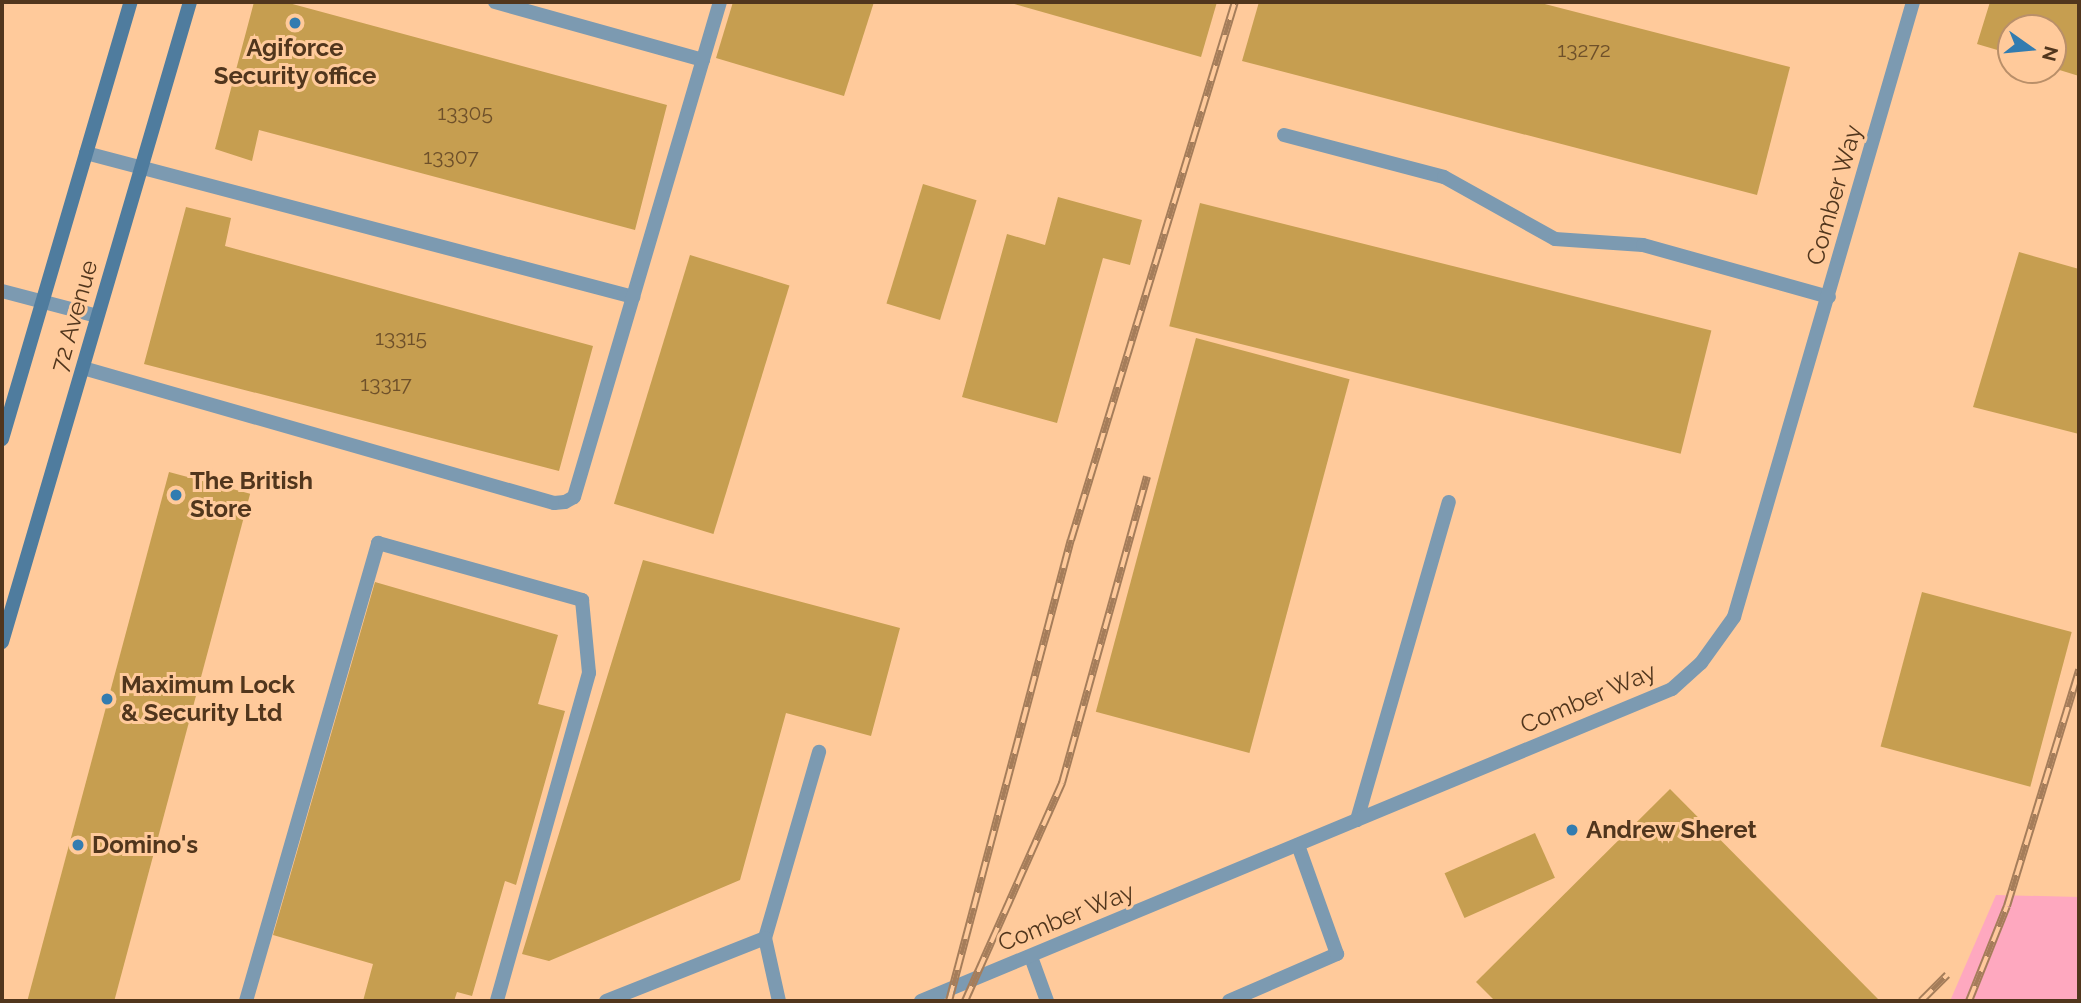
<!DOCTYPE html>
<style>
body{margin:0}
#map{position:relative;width:2081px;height:1003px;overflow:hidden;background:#ffca9b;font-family:Raleway,sans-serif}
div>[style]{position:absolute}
.green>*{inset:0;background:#fea8bf}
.building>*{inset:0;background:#c69e50;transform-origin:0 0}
.service>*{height:14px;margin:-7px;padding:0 7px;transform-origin:7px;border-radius:7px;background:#7c9ab1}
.minor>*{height:14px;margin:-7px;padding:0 7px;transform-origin:7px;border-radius:7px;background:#7c9ab1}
.secondary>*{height:14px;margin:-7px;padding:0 7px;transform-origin:7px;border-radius:7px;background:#4f7c9e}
.rail>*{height:8px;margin-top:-4px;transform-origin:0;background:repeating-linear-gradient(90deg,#ffca9b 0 16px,#a57d5a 0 32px);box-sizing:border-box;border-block:2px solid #a57d5a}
.dots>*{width:19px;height:19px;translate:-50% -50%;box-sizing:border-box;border:4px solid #ffca9b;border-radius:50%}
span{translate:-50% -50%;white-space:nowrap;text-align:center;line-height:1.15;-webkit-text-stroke:6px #ffca9b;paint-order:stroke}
.number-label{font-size:21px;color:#6e502a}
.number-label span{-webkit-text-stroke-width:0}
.poi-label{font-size:24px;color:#51361d;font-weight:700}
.left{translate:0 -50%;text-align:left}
.street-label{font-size:24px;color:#51361d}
.frame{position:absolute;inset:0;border:4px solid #51361d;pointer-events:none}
.north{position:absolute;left:1997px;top:14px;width:70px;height:70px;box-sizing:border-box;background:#ffca9b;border:2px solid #b98f69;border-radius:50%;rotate:105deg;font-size:19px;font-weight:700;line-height:28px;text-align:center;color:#51361d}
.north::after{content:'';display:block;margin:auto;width:24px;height:32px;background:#327cb0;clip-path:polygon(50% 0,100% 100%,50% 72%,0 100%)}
</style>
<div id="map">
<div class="green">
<i style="clip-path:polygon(1996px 895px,2079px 897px,2079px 1001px,1950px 1001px)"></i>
</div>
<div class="building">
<i style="clip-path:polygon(254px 2px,285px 2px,667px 105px,635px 230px,259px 130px,252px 161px,215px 149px)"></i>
<i style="clip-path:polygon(733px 2px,874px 2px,844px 96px,716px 58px)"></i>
<i style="clip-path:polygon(1007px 2px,1217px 2px,1201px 57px)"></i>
<i style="clip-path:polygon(1259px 2px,1537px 2px,1790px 67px,1757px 195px,1242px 61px)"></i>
<i style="clip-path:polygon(1990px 2px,2079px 2px,2079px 76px,2053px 68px,2053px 28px,2011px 28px,2011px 54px,1977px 44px)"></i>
<i style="left:923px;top:184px;width:56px;height:125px;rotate:17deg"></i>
<i style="clip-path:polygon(1058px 197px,1142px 220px,1130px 265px,1103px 258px,1057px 423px,962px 397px,1007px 234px,1045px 245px)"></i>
<i style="left:1200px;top:203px;width:527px;height:127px;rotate:14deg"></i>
<i style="clip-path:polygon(186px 207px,231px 218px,225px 246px,593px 346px,559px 471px,144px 364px)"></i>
<i style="clip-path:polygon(2019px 252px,2079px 269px,2079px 434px,1973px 407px)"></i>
<i style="left:690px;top:255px;width:104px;height:260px;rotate:17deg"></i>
<i style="left:1196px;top:338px;width:159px;height:387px;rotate:15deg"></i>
<i style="left:169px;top:472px;width:84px;height:552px;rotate:15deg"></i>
<i style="clip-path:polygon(643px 560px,900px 628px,871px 736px,786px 713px,740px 880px,549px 961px,522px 954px)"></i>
<i style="clip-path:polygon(375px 582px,558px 635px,538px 704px,565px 711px,516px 885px,505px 881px,472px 996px,457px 992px,454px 1001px,363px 1001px,373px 964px,273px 935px)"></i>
<i style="left:1922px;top:592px;width:155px;height:160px;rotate:15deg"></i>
<i style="clip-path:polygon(1670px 789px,1880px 1001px,1495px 1001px,1476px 982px)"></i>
<i style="left:1535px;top:833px;width:49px;height:99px;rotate:66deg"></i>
</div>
<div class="service">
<i style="left:495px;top:2px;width:216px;rotate:15.6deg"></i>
<i style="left:1284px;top:135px;width:165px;rotate:14.7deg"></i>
<i style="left:1444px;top:177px;width:127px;rotate:29.2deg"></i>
<i style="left:1555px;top:239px;width:88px;rotate:3.9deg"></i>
<i style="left:1643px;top:245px;width:193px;rotate:15.6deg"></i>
<i style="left:86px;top:153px;width:566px;rotate:14.75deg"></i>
<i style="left:83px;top:368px;width:490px;rotate:16deg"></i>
<i style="left:554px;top:503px;width:11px;rotate:-5deg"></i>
<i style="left:565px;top:502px;width:10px;rotate:-29deg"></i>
<i style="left:574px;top:497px;width:516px;rotate:-73.57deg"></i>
<i style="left:1357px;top:820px;width:331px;rotate:-73.9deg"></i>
<i style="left:765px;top:938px;width:194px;rotate:-73.8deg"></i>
<i style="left:1031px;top:957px;width:47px;rotate:70deg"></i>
<i style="left:246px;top:1001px;width:477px;rotate:-73.9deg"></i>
<i style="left:378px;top:543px;width:212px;rotate:15.6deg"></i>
<i style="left:582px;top:600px;width:73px;rotate:84.5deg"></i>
<i style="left:589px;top:673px;width:341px;rotate:105.7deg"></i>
<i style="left:606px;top:1001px;width:171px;rotate:-21.6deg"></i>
<i style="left:765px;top:938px;width:65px;rotate:77.5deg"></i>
<i style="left:1229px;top:1001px;width:118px;rotate:-23.5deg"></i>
<i style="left:1337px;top:954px;width:116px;rotate:-109.7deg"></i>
</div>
<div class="minor">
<i style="left:2px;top:291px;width:98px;rotate:14.7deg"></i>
<i style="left:921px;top:1001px;width:813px;rotate:-22.56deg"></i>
<i style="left:1672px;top:689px;width:39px;rotate:-42deg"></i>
<i style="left:1701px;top:663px;width:57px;rotate:-54.3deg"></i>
<i style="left:1734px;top:617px;width:641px;rotate:-73.77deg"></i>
</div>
<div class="secondary">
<i style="left:2px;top:439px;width:456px;rotate:-73.6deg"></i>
<i style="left:2px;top:642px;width:667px;rotate:-73.63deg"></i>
</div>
<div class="rail">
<i style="left:949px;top:1001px;width:477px;rotate:-75.2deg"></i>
<i style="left:1071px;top:540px;width:562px;rotate:-73.05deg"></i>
<i style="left:965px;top:1001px;width:239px;rotate:-66deg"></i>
<i style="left:1062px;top:783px;width:318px;rotate:-74.5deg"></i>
<i style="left:1921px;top:1001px;width:37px;rotate:-45deg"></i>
<i style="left:1969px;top:1001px;width:102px;rotate:-68.2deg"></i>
<i style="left:2007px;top:906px;width:247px;rotate:-73deg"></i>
</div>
<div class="dots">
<i style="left:295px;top:23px;background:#327cb0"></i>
<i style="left:176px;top:495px;background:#327cb0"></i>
<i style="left:107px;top:699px;background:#327cb0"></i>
<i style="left:1572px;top:830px;background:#327cb0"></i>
<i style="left:78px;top:845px;background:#327cb0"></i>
</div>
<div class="number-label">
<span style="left:1584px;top:50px">13272</span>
<span style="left:465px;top:113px">13305</span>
<span style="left:451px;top:157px">13307</span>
<span style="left:401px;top:338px">13315</span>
<span style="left:386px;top:384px">13317</span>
</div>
<div class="poi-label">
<span style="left:295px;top:62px">Agiforce<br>Security office</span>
<span class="left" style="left:190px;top:495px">The British<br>Store</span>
<span class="left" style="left:121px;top:699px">Maximum Lock<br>&amp; Security Ltd</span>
<span class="left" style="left:1586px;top:830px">Andrew Sheret</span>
<span class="left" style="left:92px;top:845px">Domino's</span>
</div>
<div class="street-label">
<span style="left:1834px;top:195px;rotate:-74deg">Comber Way</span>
<span style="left:74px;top:316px;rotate:-74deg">72 Avenue</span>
<span style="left:1588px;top:698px;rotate:-23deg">Comber Way</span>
<span style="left:1066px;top:917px;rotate:-22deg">Comber Way</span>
</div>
<div class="frame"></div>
<div class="north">N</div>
</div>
